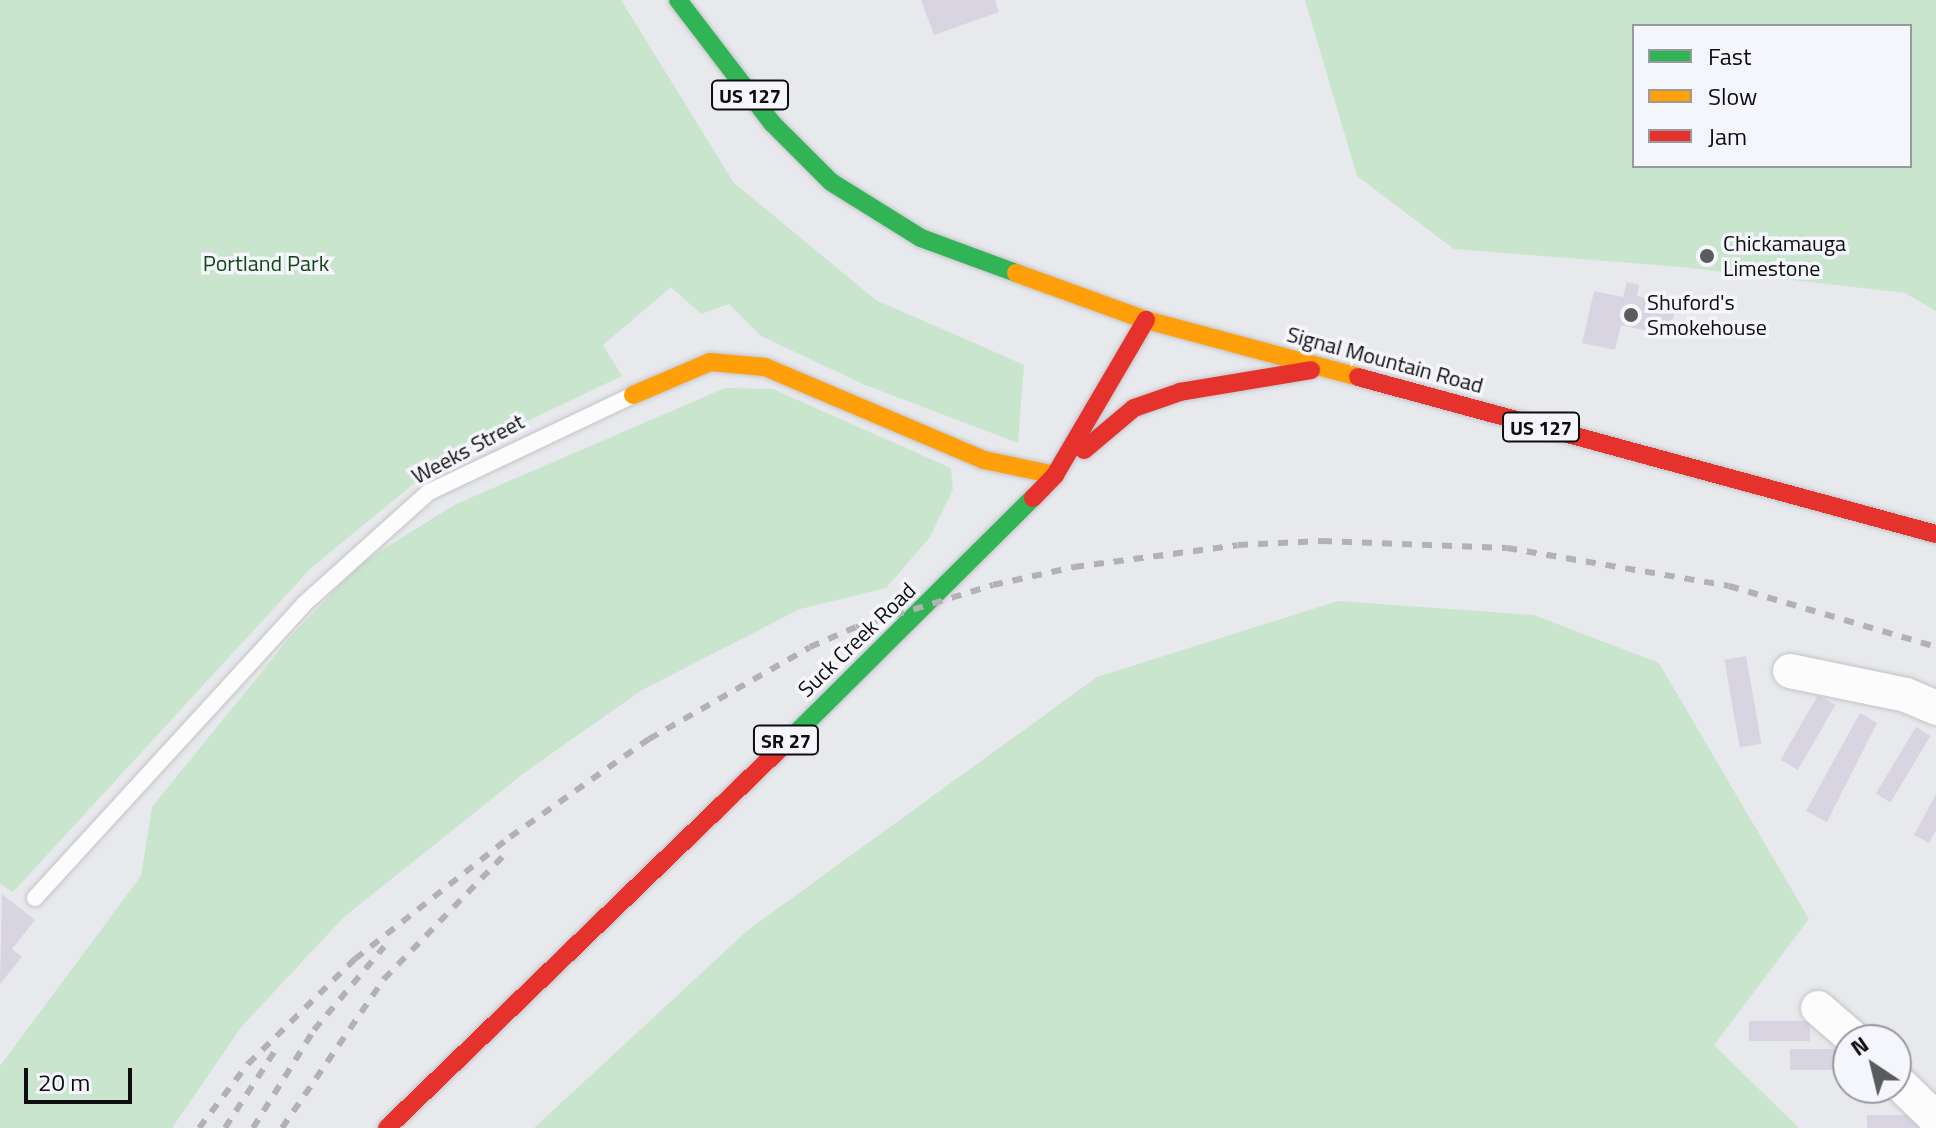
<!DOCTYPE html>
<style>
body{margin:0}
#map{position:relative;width:1936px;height:1128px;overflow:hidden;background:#e8e9ed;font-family:"Titillium Web",sans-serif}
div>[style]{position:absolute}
.green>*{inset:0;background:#c9e5cd}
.building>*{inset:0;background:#d9d4e1;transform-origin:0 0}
.roads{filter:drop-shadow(0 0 2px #c3c4c7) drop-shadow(0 0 2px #c3c4c7)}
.lane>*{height:16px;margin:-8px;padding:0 8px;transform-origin:8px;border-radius:8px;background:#fcfcfc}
.street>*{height:34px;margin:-17px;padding:0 17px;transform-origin:17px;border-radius:17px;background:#fcfcfc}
.fast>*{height:18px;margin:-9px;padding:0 9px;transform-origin:9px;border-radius:9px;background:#30b455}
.slow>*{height:18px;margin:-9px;padding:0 9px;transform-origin:9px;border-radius:9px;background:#ff9f0a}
.jam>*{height:18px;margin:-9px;padding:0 9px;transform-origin:9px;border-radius:9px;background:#e5322d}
.rail>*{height:6px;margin-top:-3px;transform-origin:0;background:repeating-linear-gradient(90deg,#b2b2b3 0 10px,transparent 0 20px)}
.dots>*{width:22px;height:22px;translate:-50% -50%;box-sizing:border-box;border:4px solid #f5f5fc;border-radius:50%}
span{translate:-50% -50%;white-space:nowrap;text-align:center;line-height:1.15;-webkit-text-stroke:7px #f5f5fc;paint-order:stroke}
.shield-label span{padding:2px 6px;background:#f5f5fc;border:2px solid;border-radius:6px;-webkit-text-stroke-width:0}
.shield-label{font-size:20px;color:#0e0e10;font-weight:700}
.poi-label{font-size:22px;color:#0e0e10}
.left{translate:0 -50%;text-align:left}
.park-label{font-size:22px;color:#124719}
.street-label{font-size:22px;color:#0e0e10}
.legend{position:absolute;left:1632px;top:24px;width:280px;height:144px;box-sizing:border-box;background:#f5f5fc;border:2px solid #99999e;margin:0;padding:10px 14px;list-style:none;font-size:24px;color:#0e0e10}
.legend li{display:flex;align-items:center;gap:16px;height:40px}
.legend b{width:40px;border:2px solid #99999e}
.north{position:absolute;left:1832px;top:1024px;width:80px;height:80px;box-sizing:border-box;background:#f5f5fc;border:2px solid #99999e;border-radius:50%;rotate:325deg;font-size:22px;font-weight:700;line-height:32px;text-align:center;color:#0e0e10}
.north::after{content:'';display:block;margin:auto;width:28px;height:36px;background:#5a5b5d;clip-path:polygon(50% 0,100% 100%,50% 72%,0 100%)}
.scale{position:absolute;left:24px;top:1068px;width:108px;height:36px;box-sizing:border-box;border:4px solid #0e0e10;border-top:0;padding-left:10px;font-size:24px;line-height:28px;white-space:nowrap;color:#0e0e10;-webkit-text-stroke:6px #f5f5fc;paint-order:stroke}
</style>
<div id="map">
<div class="green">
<i style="clip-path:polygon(0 0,621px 0,734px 183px,876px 300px,1024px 365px,1018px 443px,865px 385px,761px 336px,729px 304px,701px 314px,671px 287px,603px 345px,622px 376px,439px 463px,311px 568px,13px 892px,0 884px)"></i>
<i style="clip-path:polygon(evenodd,1305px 0,1936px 0,1936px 311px,1905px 293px,1681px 267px,1454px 249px,1357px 176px,1305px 0,1910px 26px,1910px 166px,1634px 166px,1634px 26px,1910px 26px)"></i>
<i style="clip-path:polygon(725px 388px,773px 389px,951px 468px,953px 489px,930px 537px,886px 588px,800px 609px,642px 690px,524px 773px,344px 917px,242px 1026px,172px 1128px,0 1128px,0 1066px,141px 876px,152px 807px,289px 638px,361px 563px,456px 504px)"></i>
<i style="clip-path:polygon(1338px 601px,1534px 615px,1659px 663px,1809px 919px,1714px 1045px,1799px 1128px,534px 1128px,748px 930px,1097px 677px)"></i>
</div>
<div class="building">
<i style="clip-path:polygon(921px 0,995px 0,999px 12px,934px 35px)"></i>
<i style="clip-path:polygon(1627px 282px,1639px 285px,1637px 296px,1676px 305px,1669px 336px,1621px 325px,1615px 350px,1582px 343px,1594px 291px,1623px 297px)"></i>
<i style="left:1746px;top:656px;width:89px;height:22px;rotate:80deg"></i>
<i style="left:1818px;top:695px;width:20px;height:75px;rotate:30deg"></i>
<i style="clip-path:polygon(1860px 713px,1877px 723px,1827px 822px,1806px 811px)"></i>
<i style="left:1916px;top:727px;width:17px;height:78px;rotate:31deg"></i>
<i style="clip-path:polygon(1936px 794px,1936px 830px,1929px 843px,1914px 835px)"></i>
<i style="clip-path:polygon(2px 894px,35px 920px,12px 949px,22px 957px,0 984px)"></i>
<i style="left:1810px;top:1021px;width:20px;height:61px;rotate:90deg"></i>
<i style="left:1848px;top:1049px;width:21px;height:58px;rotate:90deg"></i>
<i style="left:1867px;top:1115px;width:65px;height:13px"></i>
</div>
<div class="roads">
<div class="lane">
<i style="left:35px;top:898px;width:398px;rotate:-47.5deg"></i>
<i style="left:304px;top:604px;width:168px;rotate:-41.9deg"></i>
<i style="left:429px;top:492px;width:224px;rotate:-25.4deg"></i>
</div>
<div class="street">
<i style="left:1790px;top:671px;width:118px;rotate:11.7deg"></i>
<i style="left:1906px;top:695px;width:33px;rotate:23deg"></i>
<i style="left:1818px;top:1008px;width:49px;rotate:40.9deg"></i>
<i style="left:1896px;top:1080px;width:56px;rotate:44.3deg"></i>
</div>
<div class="fast">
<i style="left:678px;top:0;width:155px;rotate:52.6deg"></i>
<i style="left:772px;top:123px;width:83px;rotate:45deg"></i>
<i style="left:831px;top:182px;width:106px;rotate:31.9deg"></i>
<i style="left:921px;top:238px;width:101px;rotate:20.2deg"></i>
<i style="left:786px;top:743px;width:348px;rotate:-44.8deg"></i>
</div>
<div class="slow">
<i style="left:1016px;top:273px;width:138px;rotate:19.9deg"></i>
<i style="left:1146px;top:320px;width:220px;rotate:15deg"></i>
<i style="left:633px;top:395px;width:84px;rotate:-23.2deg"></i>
<i style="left:710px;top:362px;width:55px;rotate:5.2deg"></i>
<i style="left:765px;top:367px;width:238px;rotate:23deg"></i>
<i style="left:984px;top:460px;width:73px;rotate:11.9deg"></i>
</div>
<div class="jam">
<i style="left:1358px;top:377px;width:599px;rotate:15.2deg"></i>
<i style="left:1084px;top:450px;width:65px;rotate:-40deg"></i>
<i style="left:1134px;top:408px;width:49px;rotate:-19.2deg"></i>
<i style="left:1180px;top:392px;width:133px;rotate:-9.5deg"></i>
<i style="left:1033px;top:498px;width:32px;rotate:-46deg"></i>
<i style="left:1055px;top:475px;width:180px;rotate:-59.6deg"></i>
<i style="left:387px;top:1128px;width:554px;rotate:-43.98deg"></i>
</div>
</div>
<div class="rail">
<i style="left:199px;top:1128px;width:81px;rotate:-52.6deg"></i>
<i style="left:248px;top:1064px;width:150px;rotate:-44.5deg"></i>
<i style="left:355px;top:959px;width:197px;rotate:-38.2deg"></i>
<i style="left:510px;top:837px;width:170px;rotate:-35.2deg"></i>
<i style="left:649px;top:739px;width:185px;rotate:-29.7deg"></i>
<i style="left:810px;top:647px;width:50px;rotate:-23.5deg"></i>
<i style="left:856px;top:627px;width:143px;rotate:-17deg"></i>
<i style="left:993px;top:585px;width:83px;rotate:-12.5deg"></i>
<i style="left:1074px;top:567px;width:165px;rotate:-7.6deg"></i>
<i style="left:1238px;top:545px;width:84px;rotate:-2.7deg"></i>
<i style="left:1322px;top:541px;width:185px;rotate:2.2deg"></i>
<i style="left:1507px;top:548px;width:225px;rotate:9.7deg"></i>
<i style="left:1729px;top:586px;width:216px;rotate:16.4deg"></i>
<i style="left:225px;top:1128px;width:98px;rotate:-57.1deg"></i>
<i style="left:253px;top:1128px;width:115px;rotate:-58.1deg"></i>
<i style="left:314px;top:1030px;width:109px;rotate:-49.9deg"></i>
<i style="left:282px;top:1128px;width:181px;rotate:-55.6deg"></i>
<i style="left:384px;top:979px;width:175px;rotate:-45.9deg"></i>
</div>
<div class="dots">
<i style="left:1707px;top:256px;background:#5a5b5d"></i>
<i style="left:1631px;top:315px;background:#5a5b5d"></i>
</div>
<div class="shield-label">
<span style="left:750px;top:95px">US 127</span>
<span style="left:1541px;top:427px">US 127</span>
<span style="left:786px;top:740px">SR 27</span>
</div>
<div class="poi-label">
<span class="left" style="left:1723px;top:256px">Chickamauga<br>Limestone</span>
<span class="left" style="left:1647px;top:315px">Shuford's<br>Smokehouse</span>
</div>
<div class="park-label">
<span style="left:266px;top:264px">Portland Park</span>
</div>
<div class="street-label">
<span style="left:1385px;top:360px;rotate:15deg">Signal Mountain Road</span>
<span style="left:468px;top:449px;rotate:-28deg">Weeks Street</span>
<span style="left:857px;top:640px;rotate:-44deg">Suck Creek Road</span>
</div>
<ul class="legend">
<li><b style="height:10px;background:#30b455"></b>Fast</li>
<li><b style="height:10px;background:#ff9f0a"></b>Slow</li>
<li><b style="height:10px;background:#e5322d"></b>Jam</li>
</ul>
<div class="north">N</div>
<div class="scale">20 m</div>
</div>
